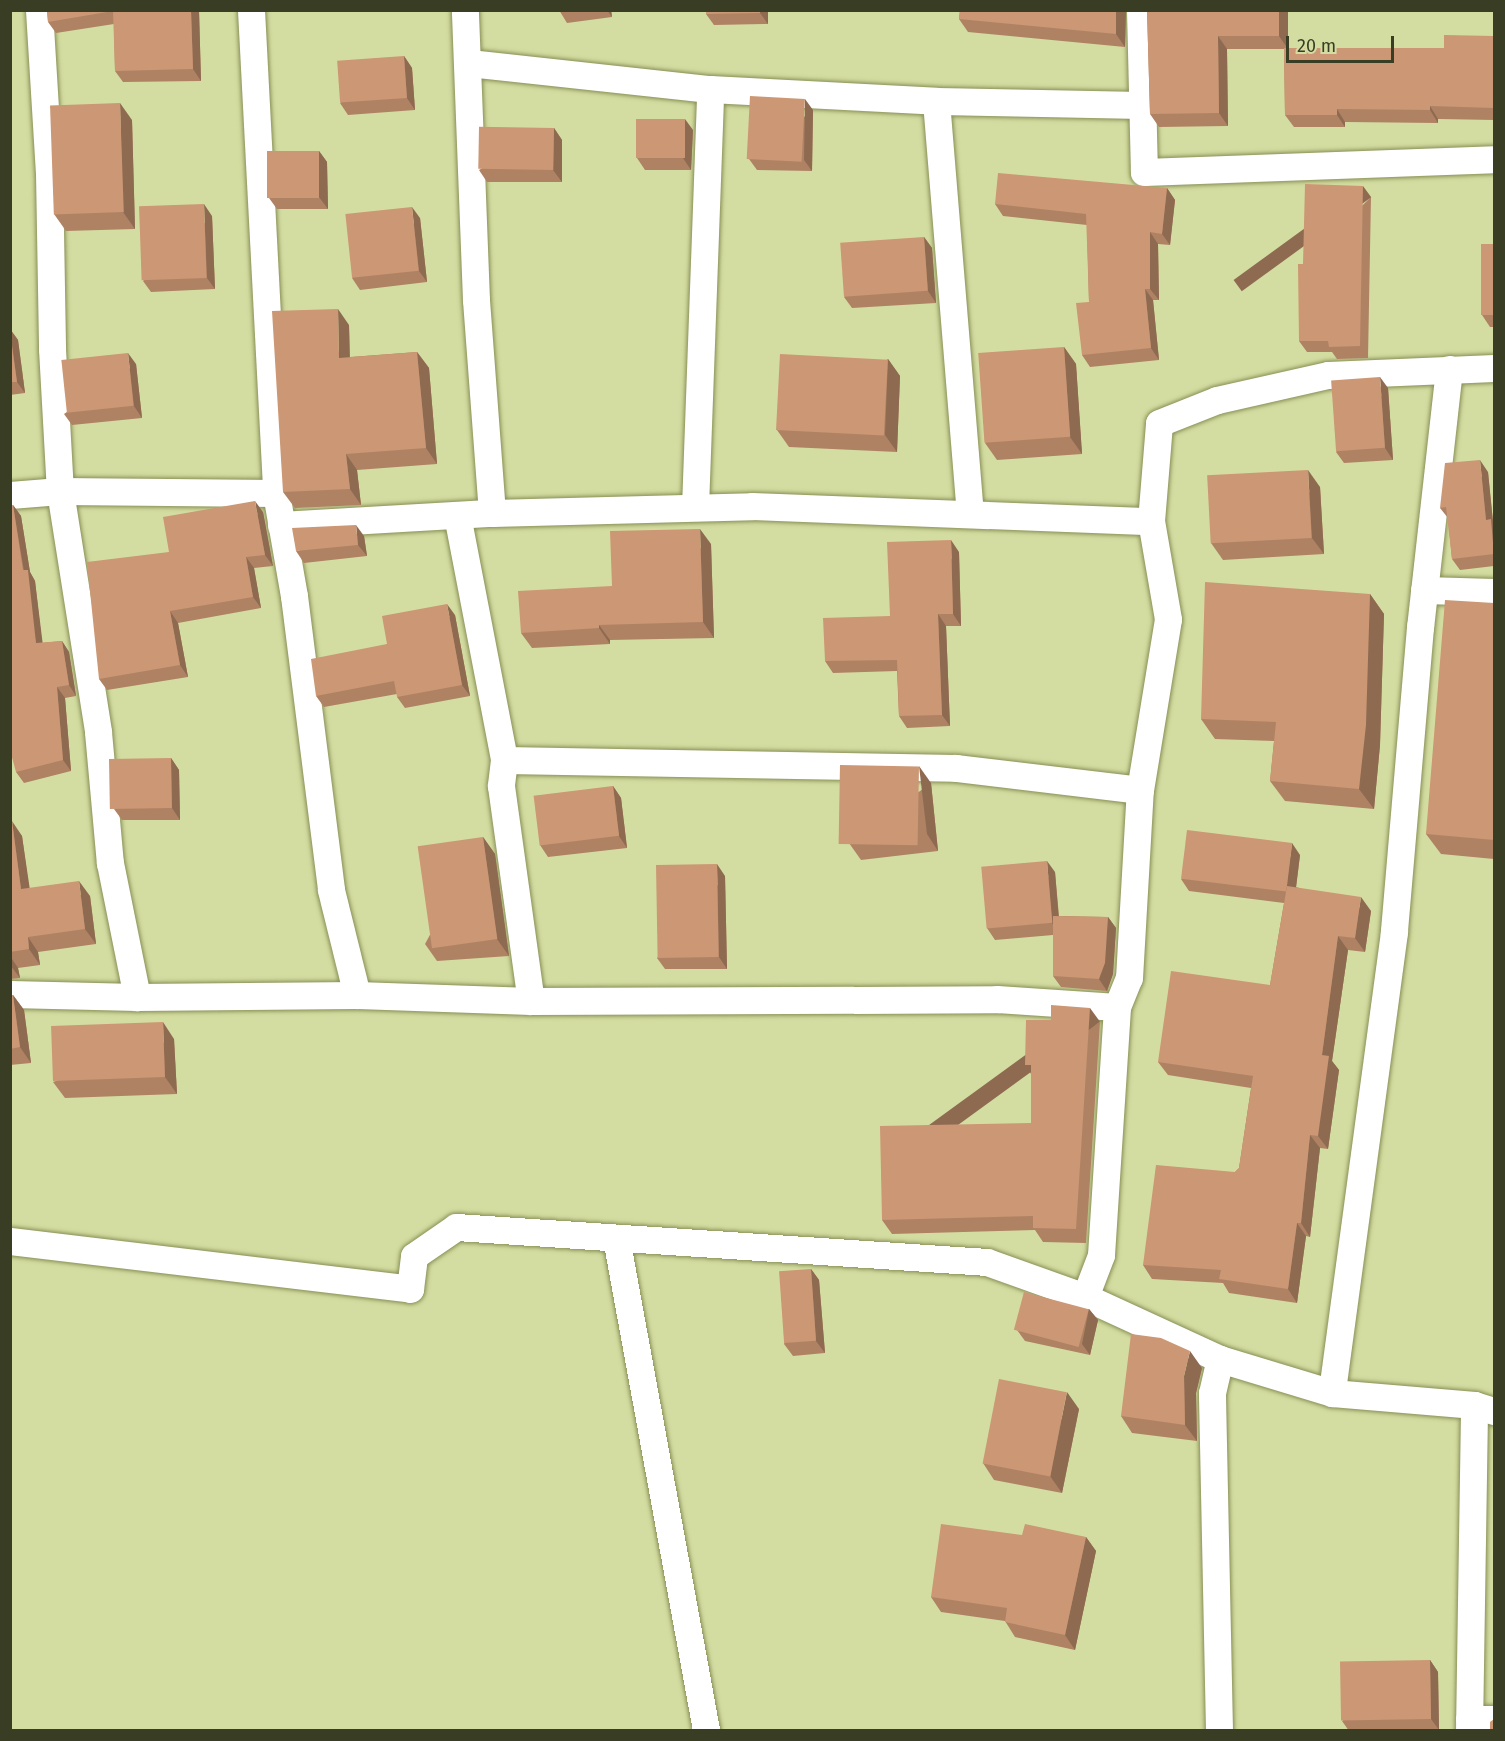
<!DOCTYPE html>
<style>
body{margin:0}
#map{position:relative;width:1505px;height:1741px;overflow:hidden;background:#d4dda1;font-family:"Fira Sans",sans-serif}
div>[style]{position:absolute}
.roads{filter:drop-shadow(0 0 2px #888f56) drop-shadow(0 0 2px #888f56)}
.minor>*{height:27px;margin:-13.5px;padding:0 13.5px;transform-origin:13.5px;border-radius:13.5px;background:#fff}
.wall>*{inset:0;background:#af8264}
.shaded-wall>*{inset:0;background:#8e6a51;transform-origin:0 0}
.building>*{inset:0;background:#cb9774;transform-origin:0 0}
span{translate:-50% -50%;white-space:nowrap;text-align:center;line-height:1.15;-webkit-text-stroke:4.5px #d4dda1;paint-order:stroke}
.frame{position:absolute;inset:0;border:12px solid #393d24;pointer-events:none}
.scale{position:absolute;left:1286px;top:36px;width:108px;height:27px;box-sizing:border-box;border:3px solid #393d24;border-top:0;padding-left:8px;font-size:18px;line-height:21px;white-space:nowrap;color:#393d24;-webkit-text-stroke:4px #d4dda1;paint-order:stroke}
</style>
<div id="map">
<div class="roads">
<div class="minor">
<i style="left:39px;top:10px;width:163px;rotate:86.5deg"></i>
<i style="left:49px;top:173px;width:176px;rotate:89deg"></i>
<i style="left:52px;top:349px;width:142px;rotate:86.8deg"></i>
<i style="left:60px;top:491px;width:244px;rotate:81deg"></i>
<i style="left:98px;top:732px;width:132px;rotate:84.8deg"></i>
<i style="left:110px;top:863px;width:137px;rotate:78.6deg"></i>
<i style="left:251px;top:10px;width:484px;rotate:87deg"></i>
<i style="left:1140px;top:10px;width:162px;rotate:88.6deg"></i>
<i style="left:1144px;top:172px;width:350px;rotate:-2.1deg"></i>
<i style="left:469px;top:63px;width:242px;rotate:6.2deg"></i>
<i style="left:710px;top:89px;width:226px;rotate:3deg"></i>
<i style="left:936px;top:101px;width:206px;rotate:1.1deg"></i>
<i style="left:936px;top:101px;width:413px;rotate:85.3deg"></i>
<i style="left:1449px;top:369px;width:260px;rotate:96.4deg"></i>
<i style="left:1420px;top:627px;width:306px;rotate:94.9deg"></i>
<i style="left:1394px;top:932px;width:465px;rotate:97.7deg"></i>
<i style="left:1332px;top:1393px;width:143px;rotate:4.8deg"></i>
<i style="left:1474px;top:1405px;width:21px;rotate:17deg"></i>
<i style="left:10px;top:495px;width:50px;rotate:-4.6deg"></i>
<i style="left:60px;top:491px;width:216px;rotate:0.5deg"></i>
<i style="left:276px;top:493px;width:105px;rotate:80.1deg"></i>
<i style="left:294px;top:596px;width:296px;rotate:82.8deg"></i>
<i style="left:331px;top:890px;width:108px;rotate:76.1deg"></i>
<i style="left:357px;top:995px;width:220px;rotate:179.5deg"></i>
<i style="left:137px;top:997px;width:127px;rotate:-178.6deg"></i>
<i style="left:695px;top:507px;width:418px;rotate:-87.9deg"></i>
<i style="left:492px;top:513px;width:260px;rotate:-1.5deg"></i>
<i style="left:752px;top:506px;width:399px;rotate:2.2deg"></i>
<i style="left:1151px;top:521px;width:98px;rotate:-85.3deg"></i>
<i style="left:1159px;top:423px;width:62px;rotate:-21.6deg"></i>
<i style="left:1217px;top:400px;width:114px;rotate:-12.7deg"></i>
<i style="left:1328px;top:375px;width:166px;rotate:-2.4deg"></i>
<i style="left:457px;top:515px;width:249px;rotate:79.1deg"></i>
<i style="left:504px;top:760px;width:26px;rotate:97deg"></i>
<i style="left:501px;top:786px;width:217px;rotate:82.1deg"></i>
<i style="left:281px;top:525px;width:211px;rotate:-3.3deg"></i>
<i style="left:492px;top:513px;width:214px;rotate:-94.3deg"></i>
<i style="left:476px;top:300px;width:290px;rotate:-92.2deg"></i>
<i style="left:1424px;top:590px;width:70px;rotate:1.6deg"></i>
<i style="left:504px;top:760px;width:452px;rotate:1deg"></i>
<i style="left:956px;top:768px;width:185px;rotate:6.8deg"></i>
<i style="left:357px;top:995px;width:174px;rotate:2deg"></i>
<i style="left:531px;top:1001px;width:466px;rotate:-0.2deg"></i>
<i style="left:997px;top:999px;width:120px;rotate:3.8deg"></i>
<i style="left:616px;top:1238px;width:500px;rotate:79.63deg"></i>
<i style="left:10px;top:1241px;width:403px;rotate:6.8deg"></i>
<i style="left:410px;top:1289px;width:33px;rotate:-83deg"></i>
<i style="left:414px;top:1256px;width:51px;rotate:-34.6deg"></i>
<i style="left:456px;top:1227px;width:532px;rotate:3.77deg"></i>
<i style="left:987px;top:1262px;width:104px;rotate:19.7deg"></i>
<i style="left:1085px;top:1297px;width:149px;rotate:24.7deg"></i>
<i style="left:1220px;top:1359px;width:117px;rotate:16.9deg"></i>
<i style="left:1085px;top:1297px;width:45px;rotate:-69.1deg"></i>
<i style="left:1101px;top:1255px;width:249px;rotate:-86.3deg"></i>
<i style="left:1117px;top:1007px;width:31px;rotate:-68deg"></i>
<i style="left:1129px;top:978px;width:188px;rotate:-86.7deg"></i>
<i style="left:1140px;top:790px;width:173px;rotate:-80.7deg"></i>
<i style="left:1168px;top:619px;width:99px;rotate:-99.8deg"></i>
<i style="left:1469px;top:1719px;width:25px"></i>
<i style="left:1219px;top:1730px;width:337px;rotate:-91.2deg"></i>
<i style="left:1212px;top:1393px;width:35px;rotate:-77deg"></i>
<i style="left:1469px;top:1730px;width:325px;rotate:-89.1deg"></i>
</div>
</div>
<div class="wall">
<i style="clip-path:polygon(47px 10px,199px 10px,201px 81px,123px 82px,115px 71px,114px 24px,56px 33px,48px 22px)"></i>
<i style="clip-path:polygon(559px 10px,611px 10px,612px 17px,567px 23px)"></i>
<i style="clip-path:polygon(706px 10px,768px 10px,768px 24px,714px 25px,706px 14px)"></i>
<i style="clip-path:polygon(960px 10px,1126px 10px,1125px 47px,968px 32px,959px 19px)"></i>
<i style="clip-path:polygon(1147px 10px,1288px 10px,1288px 48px,1444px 48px,1494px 36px,1494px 120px,1438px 119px,1438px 123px,1345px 122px,1345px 127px,1294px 127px,1285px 115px,1284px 49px,1227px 49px,1228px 126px,1159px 127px,1150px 114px)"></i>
<i style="clip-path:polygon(404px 56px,412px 68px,415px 110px,348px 115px,340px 103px)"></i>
<i style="clip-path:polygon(813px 110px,812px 171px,757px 170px,749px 159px)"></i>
<i style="clip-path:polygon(132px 120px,135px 229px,66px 231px,54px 214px)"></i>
<i style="clip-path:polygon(554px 128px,562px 140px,562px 182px,487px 182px,479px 170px)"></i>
<i style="clip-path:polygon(693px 130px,691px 170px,645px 170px,637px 158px)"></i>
<i style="clip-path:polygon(319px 151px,327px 162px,328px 209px,277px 209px,269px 198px)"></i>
<i style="clip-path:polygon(1167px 188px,1175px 200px,1170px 245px,1158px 244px,1159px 300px,1153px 300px,1159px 360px,1090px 367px,1082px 355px,1089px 302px,1087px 225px,1003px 216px,995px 204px)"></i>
<i style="clip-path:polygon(1371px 197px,1368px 358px,1337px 359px,1332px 352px,1307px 352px,1299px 341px,1303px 264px)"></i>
<i style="clip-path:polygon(212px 216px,215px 289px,151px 292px,143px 281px)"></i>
<i style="clip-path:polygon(420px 218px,427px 282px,360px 290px,352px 278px)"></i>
<i style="clip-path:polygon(924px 237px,932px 248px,936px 303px,852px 308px,844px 297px)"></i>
<i style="clip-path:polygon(1494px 244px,1494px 327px,1490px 327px,1482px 315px)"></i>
<i style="clip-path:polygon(349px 325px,350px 357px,417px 352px,429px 368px,437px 464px,357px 470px,361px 505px,295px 508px,283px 492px)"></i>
<i style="clip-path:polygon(10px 329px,18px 340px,25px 393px,10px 395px)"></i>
<i style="clip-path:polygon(1064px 347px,1076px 364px,1082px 454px,997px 460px,985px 443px)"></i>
<i style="clip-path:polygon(888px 359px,900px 376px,897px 452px,789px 447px,777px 430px)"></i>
<i style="clip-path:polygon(136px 364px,142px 418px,72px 425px,64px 414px)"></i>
<i style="clip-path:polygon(1388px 388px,1393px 460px,1344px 463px,1336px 452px)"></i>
<i style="clip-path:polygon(1488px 472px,1493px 522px,1494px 524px,1494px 566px,1460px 570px,1452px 559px,1448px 518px,1440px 508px)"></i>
<i style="clip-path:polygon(1320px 487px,1324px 554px,1223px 560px,1211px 543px)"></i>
<i style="clip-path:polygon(13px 505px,21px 516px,30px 572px,35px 581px,42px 643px,62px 641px,69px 652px,76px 696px,65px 698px,71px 771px,24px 783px,16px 772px)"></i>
<i style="clip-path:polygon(263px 512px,273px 566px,254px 568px,261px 608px,178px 623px,188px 677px,107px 690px,99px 679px,169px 552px)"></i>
<i style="clip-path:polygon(364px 536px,367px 556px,304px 563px,296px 551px)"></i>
<i style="clip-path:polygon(711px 544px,714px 638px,610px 640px,610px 644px,532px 648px,521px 633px,612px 586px)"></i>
<i style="clip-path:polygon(959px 552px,961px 626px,946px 626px,950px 726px,907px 728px,899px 716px,897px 671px,833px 673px,825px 661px,890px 616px)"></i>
<i style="clip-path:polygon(1370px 594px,1384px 614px,1380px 745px,1374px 809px,1285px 801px,1270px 781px,1274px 741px,1215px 739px,1201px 719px)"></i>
<i style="clip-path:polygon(1494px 603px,1494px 859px,1441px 854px,1426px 834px)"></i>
<i style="clip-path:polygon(455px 615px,470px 696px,405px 708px,397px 697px,397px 694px,324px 707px,316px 696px,387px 644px)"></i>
<i style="clip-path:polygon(171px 758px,179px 770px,180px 820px,122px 820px,114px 809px)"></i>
<i style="clip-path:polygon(931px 783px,938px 851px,861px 860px,849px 843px)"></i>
<i style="clip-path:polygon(613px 786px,621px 798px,627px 848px,548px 857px,540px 845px)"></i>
<i style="clip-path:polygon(10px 821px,22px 836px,29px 888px,90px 896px,96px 944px,38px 952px,40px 965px,18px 968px,20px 978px,10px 979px)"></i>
<i style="clip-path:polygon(483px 837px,495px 854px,509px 956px,437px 961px,425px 944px)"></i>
<i style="clip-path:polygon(1300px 855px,1296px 887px,1371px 911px,1365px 952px,1348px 950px,1332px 1061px,1339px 1070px,1328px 1149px,1320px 1148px,1310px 1237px,1306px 1236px,1297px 1303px,1229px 1293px,1223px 1283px,1152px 1279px,1143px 1265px,1235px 1172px,1239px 1168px,1251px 1088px,1168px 1075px,1158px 1062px,1270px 985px,1284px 903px,1189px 891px,1181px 879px)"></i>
<i style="clip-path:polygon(1055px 872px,1059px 916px,1108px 917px,1116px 928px,1113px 974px,1107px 991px,1061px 987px,1053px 976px,1053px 935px,995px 940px,987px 928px)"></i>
<i style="clip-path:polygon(725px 876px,727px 969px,665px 969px,657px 958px)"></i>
<i style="clip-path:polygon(10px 995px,13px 995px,24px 1010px,31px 1063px,10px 1065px)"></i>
<i style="clip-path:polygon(1100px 1022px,1086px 1243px,1043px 1242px,1035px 1230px,892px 1234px,882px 1220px,1031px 1123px,1031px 1074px,1025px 1065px)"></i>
<i style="clip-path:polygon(174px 1039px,177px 1094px,65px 1098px,53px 1082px)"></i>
<i style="clip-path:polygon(811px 1269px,819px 1280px,825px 1353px,793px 1356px,784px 1344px)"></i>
<i style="clip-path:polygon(1089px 1309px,1098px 1320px,1090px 1355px,1025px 1341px,1017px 1330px)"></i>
<i style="clip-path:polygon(1202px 1368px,1196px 1393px,1197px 1441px,1132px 1433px,1121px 1416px)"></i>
<i style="clip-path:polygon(1079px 1409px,1062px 1493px,994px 1480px,983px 1463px)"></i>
<i style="clip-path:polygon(1022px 1535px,1086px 1537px,1096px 1551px,1075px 1650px,1015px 1637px,1005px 1621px,941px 1612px,931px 1597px)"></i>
<i style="clip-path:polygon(1430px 1660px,1438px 1672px,1439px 1730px,1349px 1731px,1342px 1721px)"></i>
</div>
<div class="shaded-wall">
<i style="clip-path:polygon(191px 10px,199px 10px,201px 81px,193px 69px)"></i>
<i style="clip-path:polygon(607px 10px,611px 10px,612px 17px)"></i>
<i style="clip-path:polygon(760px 10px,768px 10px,768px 24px,760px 13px)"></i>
<i style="clip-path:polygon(1116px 10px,1126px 10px,1125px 47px,1116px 34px)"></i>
<i style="clip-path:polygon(1279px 10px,1288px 10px,1288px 49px,1279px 36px)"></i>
<i style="clip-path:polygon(1218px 36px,1227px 49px,1228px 126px,1219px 113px)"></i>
<i style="clip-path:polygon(404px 56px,412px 68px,415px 110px,407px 98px)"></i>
<i style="clip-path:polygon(805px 99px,813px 110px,812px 171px,804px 160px)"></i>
<i style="clip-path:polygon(120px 103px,132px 120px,135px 229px,123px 212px)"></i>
<i style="clip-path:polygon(1430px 106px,1438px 119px,1438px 123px,1430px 110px)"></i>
<i style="clip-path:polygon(1337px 109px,1345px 122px,1345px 127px,1337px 115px)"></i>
<i style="clip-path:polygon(685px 119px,693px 130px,691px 170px,683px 158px)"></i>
<i style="clip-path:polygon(554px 128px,562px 140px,562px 182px,553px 170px)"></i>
<i style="clip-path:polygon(319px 151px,327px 162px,328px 209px,319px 197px)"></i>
<i style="left:1363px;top:186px;width:14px;height:160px;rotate:54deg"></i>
<i style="clip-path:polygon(1167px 188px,1175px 200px,1170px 245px,1162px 234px)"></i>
<i style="clip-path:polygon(204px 204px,212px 216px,215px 289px,207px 278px)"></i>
<i style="clip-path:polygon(412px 207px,420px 218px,427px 282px,419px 271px)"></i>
<i style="clip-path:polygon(1150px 232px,1158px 244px,1159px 300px,1150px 289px)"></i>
<i style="clip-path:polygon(924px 237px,932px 248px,936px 303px,928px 291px)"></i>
<i style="clip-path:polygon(1145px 289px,1153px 300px,1159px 360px,1151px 348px)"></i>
<i style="clip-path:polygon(338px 309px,349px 325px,350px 374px,339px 358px)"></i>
<i style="clip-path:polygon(10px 329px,18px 340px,25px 393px,17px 382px)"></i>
<i style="clip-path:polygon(1064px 347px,1076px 364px,1082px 454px,1070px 437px)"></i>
<i style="clip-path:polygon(417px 352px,429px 368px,437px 464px,426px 448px)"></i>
<i style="clip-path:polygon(128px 353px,136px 364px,142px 418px,134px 406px)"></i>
<i style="clip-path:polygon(888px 359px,900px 376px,897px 452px,885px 435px)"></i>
<i style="clip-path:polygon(1380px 377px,1388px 388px,1393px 460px,1385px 448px)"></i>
<i style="clip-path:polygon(346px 454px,357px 470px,361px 505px,350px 489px)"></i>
<i style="clip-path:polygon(1480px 460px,1488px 472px,1493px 522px,1494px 524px,1494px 550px,1486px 520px)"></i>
<i style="clip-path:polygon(1308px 470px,1320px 487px,1324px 554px,1312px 538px)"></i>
<i style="clip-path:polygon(255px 501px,263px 512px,273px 566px,265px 555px)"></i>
<i style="clip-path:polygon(13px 505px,21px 516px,30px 572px,35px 581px,44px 654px,36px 643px)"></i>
<i style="clip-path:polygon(356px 525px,364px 536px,367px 556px,358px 545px)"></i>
<i style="clip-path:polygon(700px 529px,711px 544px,714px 638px,703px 622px)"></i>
<i style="clip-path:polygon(951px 540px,959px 552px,961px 626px,953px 614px)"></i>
<i style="clip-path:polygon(246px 557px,254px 568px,261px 608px,253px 597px)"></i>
<i style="clip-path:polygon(1370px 594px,1384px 614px,1380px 745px,1374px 809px,1359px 789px)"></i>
<i style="clip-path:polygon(447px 604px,455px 615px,470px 696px,462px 685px)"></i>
<i style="clip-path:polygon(170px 611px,178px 623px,188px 677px,180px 665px)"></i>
<i style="clip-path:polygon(938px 614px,946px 626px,950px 726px,942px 715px)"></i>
<i style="clip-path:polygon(599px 625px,610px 640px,610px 644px,599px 628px)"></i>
<i style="clip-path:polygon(62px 641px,69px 652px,76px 696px,69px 685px)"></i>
<i style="clip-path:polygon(57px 687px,65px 698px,71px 771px,63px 760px)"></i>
<i style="clip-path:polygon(171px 758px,179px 770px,180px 820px,172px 808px)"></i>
<i style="clip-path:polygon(919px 766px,931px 783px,938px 851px,927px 834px)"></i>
<i style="clip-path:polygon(613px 786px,621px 798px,627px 848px,619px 836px)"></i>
<i style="clip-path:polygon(12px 821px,22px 836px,32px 904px,21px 889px)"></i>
<i style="clip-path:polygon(483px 837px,495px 854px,509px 956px,497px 939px)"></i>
<i style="clip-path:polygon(1292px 843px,1300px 855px,1294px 904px,1286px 893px)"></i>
<i style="clip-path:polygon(1047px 861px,1055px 872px,1060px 934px,1052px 923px)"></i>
<i style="clip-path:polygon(717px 864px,725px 876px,727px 969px,719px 957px)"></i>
<i style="clip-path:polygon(79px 881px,90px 896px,96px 944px,85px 929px)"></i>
<i style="clip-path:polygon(1361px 897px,1371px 911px,1365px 952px,1355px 938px)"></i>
<i style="clip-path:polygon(1108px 917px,1116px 928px,1113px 974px,1107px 991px,1099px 979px)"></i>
<i style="clip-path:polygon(1338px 936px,1348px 950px,1332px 1061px,1339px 1070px,1328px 1149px,1318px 1136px,1322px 1055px)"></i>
<i style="clip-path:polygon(28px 937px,38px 952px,40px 965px,29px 949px)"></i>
<i style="clip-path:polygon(10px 956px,18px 968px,20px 978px,10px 965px)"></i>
<i style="clip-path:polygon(13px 995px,24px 1010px,31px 1063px,20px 1047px)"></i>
<i style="left:1090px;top:1008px;width:17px;height:221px;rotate:54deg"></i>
<i style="clip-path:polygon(163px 1022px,174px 1039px,177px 1094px,165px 1077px)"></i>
<i style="clip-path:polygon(1310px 1135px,1320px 1148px,1310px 1237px,1301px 1223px)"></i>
<i style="clip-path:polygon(1297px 1223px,1306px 1236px,1297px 1303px,1288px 1289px)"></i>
<i style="clip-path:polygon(811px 1269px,819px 1280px,825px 1353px,816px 1341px)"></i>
<i style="clip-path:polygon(1089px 1309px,1098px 1320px,1090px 1355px,1082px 1344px)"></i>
<i style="clip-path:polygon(1190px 1351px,1202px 1368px,1196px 1393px,1197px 1441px,1185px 1425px,1184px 1376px)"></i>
<i style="clip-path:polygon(1067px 1392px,1079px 1409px,1062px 1493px,1050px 1476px)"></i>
<i style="clip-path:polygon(1086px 1537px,1096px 1551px,1075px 1650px,1065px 1635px)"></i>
<i style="clip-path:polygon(1430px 1660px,1438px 1672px,1439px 1730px,1431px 1719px)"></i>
</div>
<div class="building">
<i style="clip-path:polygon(47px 10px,191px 10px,193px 69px,115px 71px,113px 11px,48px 22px)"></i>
<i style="clip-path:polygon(706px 10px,760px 10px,760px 13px,706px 14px)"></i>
<i style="clip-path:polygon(960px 10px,1116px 10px,1116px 34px,959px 19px)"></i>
<i style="clip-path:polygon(1147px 10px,1279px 10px,1279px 36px,1218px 36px,1219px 113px,1150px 114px)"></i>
<i style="clip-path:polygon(1444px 35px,1494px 36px,1494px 108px,1430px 106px,1430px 110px,1337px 109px,1337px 115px,1285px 115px,1284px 48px,1444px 48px)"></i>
<i style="left:404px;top:56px;width:42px;height:67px;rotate:86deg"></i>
<i style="left:750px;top:96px;width:55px;height:63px;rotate:3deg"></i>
<i style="left:120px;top:103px;width:109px;height:70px;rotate:88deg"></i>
<i style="left:636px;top:119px;width:49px;height:39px"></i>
<i style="left:554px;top:128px;width:42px;height:75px;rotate:91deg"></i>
<i style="left:267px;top:151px;width:52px;height:47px"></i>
<i style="clip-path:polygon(998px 173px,1167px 188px,1162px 234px,1150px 232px,1150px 289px,1145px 289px,1151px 348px,1082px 355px,1076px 303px,1089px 302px,1086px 214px,995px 204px)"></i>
<i style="clip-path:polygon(1305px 184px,1363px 186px,1360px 346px,1329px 347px,1328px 341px,1299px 341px,1298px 264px,1303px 264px)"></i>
<i style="left:204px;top:204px;width:74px;height:65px;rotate:88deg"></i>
<i style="left:412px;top:207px;width:64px;height:67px;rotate:84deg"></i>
<i style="left:924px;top:237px;width:54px;height:84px;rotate:86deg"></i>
<i style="left:1481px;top:244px;width:13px;height:71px"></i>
<i style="clip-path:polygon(338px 309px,339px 358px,417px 352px,426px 448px,346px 454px,350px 489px,283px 492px,272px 311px)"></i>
<i style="clip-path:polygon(10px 333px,17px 382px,10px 382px)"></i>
<i style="left:1064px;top:347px;width:90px;height:86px;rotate:86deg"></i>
<i style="left:128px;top:353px;width:53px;height:67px;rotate:84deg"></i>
<i style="left:780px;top:354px;width:108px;height:76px;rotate:3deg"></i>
<i style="left:1380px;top:377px;width:71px;height:49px;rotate:86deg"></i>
<i style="clip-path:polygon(1480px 460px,1486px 520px,1491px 519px,1494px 554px,1452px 559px,1446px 507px,1440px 508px,1445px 463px)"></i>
<i style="left:1308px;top:470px;width:68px;height:101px;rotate:87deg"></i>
<i style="clip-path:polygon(255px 501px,265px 555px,246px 557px,253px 597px,170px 611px,180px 665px,99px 679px,87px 562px,169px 552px,163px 517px)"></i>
<i style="clip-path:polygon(13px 505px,23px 570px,28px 570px,36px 643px,62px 641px,69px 685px,57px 687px,63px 760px,16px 772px,10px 750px,10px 506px)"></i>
<i style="clip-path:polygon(356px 525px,358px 545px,296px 551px,292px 528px)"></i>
<i style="clip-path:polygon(700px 529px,703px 622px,599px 625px,599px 628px,521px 633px,518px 591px,612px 586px,610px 531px)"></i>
<i style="clip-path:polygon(951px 540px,953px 614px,938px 614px,942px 715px,899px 716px,897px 660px,825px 661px,823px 618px,890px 616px,887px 542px)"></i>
<i style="clip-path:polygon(1205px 582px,1370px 594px,1366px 725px,1359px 789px,1270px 781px,1276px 722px,1201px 719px)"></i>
<i style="clip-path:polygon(1445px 600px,1494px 603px,1494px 840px,1426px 834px)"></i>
<i style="clip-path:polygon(447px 604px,462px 685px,397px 697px,394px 681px,316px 696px,311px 659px,387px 644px,382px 616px)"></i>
<i style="left:171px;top:758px;width:50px;height:62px;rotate:89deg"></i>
<i style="left:840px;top:765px;width:79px;height:79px;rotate:1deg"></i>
<i style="left:613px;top:786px;width:50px;height:80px;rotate:83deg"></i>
<i style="clip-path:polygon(10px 821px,12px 821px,21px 889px,79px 881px,85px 929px,28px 937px,29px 949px,10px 952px)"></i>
<i style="left:1187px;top:830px;width:106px;height:49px;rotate:7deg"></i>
<i style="left:483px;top:837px;width:103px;height:66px;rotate:82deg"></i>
<i style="left:1047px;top:861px;width:62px;height:66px;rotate:85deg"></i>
<i style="left:717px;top:864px;width:93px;height:61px;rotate:89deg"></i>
<i style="clip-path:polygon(1287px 886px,1361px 897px,1355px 938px,1338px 936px,1322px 1055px,1329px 1056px,1318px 1136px,1310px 1135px,1301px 1223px,1297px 1223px,1288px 1289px,1219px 1279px,1221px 1270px,1143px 1265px,1156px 1165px,1235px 1172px,1239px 1168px,1253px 1076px,1158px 1062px,1171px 971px,1270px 985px)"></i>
<i style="clip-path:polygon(1053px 916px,1108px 917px,1105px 963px,1099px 979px,1053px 976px)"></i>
<i style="clip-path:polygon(10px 995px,13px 995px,20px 1047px,10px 1049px)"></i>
<i style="clip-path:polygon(1051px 1005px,1090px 1008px,1076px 1229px,1033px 1228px,1033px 1216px,882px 1220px,880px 1126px,1031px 1123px,1031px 1065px,1025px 1065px,1026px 1020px,1051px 1020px)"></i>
<i style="left:163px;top:1022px;width:55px;height:112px;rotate:88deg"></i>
<i style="left:811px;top:1269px;width:72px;height:32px;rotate:86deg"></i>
<i style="left:1024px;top:1292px;width:67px;height:39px;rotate:15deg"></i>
<i style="clip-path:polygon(1131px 1334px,1161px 1338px,1190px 1351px,1184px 1376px,1185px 1425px,1121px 1416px)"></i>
<i style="left:999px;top:1379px;width:69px;height:86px;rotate:11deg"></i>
<i style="clip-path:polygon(941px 1524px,1022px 1535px,1025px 1524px,1086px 1537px,1065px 1635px,1005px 1622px,1007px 1608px,931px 1597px)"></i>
<i style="left:1430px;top:1660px;width:59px;height:90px;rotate:89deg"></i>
<i style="clip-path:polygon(1494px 1719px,1494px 1731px,1490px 1731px,1490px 1722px)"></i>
</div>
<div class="frame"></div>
<div class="scale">20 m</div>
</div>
